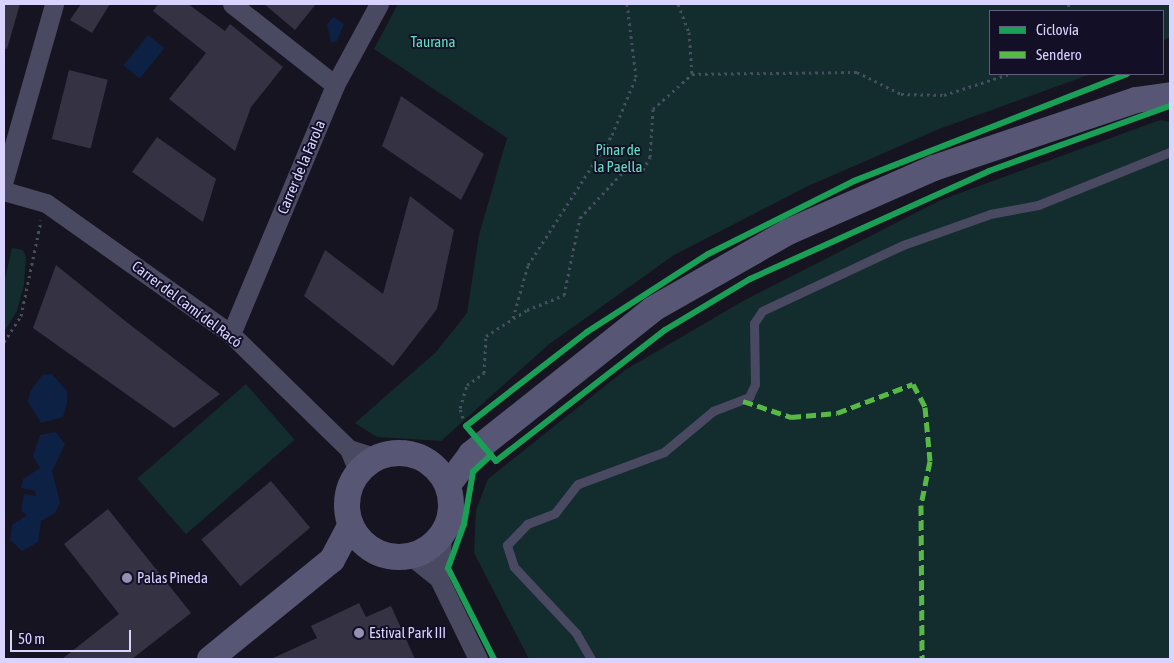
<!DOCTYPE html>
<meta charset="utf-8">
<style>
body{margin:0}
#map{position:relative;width:1174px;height:663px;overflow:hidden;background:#161421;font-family:"Asap Condensed",sans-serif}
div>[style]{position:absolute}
.green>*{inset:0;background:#132c2d;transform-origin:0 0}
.water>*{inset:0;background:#0d2144;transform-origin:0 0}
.building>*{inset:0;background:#343243;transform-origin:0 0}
.path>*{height:3px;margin-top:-1.5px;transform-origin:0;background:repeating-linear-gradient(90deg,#44505f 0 2.5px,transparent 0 6.5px)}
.lane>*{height:9px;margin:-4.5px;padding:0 4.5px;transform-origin:4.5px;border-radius:4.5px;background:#4a4962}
.street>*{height:19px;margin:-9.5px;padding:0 9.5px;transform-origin:9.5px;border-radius:9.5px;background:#4a4962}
.secondary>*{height:26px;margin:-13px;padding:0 13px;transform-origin:13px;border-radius:13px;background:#575674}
.secondary>.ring{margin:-13px;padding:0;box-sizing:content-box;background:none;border:26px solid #575674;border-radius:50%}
.quiet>*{height:5px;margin-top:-2.5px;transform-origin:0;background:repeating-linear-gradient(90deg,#58b947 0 10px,transparent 0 15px)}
.cycleway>*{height:6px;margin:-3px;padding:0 3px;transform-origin:3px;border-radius:3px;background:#1a9f57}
.dots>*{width:14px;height:14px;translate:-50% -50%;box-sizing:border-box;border:2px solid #130f26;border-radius:50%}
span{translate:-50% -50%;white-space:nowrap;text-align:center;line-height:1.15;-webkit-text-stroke:4px #130f26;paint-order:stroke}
.park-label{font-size:15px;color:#5fe0c0}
.street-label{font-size:15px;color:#d9d4ff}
.poi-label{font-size:15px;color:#d9d4ff}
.left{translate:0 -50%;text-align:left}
.frame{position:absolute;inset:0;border:5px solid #d9d4ff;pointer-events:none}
.legend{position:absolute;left:989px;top:10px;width:175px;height:65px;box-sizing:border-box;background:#130f26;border:1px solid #625e7d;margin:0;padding:6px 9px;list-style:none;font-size:15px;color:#d9d4ff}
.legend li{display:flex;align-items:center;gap:10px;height:25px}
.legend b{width:25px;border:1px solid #625e7d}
.scale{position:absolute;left:10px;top:630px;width:121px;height:22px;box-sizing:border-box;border:2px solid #d9d4ff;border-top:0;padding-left:6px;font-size:15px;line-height:18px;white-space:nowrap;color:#d9d4ff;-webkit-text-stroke:4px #130f26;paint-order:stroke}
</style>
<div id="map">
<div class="green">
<i style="clip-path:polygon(398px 4px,1170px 4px,1170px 37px,1163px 41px,1163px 11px,990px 11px,990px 74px,1091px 74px,939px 129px,806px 187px,674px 255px,548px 345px,441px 441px,377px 437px,355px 423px,436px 352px,467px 313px,479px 235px,507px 138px,374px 49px)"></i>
<i style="clip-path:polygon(1160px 120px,1170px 122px,1170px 659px,529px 659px,474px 553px,476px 510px,488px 479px,625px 370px,743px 301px,941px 200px)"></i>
<i style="clip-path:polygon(12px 248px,23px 250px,26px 257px,24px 285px,17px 311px,4px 332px,4px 283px)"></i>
<i style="left:246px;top:384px;width:74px;height:144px;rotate:49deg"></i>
</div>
<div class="water">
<i style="clip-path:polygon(334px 17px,344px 24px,337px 41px,331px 43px,327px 24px)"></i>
<i style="left:148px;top:35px;width:21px;height:39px;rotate:39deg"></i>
<i style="clip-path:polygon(52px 374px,67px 391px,67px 403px,63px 417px,41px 423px,28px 402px,30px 392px,42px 375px)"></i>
<i style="clip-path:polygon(56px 432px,65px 444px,52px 471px,60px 502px,55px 513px,41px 521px,38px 542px,22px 551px,10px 540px,12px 525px,27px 515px,21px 511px,24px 494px,36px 496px,35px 491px,21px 488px,23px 479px,40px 468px,33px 456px,40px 435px)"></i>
</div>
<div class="building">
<i style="clip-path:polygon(4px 4px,20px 4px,7px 49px,4px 48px)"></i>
<i style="clip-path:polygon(81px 4px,110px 4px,92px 33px,70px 20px)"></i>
<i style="clip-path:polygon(158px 4px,188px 4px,225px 31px,230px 24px,283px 67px,251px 107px,235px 151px,169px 99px,206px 53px,153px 11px)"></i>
<i style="clip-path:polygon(264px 4px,316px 4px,295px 30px)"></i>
<i style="left:69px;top:70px;width:40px;height:71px;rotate:14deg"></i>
<i style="clip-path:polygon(401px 96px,484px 154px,461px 200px,382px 146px)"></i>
<i style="clip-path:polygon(157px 137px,216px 179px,203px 222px,132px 172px)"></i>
<i style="clip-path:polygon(410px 196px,454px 230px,437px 309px,393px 366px,304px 296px,325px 250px,383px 294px)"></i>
<i style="clip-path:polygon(56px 265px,124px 320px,220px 394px,174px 428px,33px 328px)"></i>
<i style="left:271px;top:481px;width:61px;height:91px;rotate:50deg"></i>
<i style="clip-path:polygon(108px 509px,191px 613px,132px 659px,62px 659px,119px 614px,64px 544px)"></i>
<i style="clip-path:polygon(359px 603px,366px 617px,391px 606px,415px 659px,271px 659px,317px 638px,311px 626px)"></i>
</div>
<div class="path">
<i style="left:678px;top:4px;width:30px;rotate:69deg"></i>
<i style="left:689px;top:32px;width:42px;rotate:85.9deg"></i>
<i style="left:1068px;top:4px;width:8px;rotate:67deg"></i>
<i style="left:513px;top:318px;width:55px;rotate:-74.2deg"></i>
<i style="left:528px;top:265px;width:155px;rotate:-57.1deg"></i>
<i style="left:612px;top:135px;width:63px;rotate:-67.5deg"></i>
<i style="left:636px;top:77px;width:74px;rotate:-97deg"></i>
<i style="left:4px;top:342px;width:31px;rotate:-57deg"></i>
<i style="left:21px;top:316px;width:98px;rotate:-78.2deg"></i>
<i style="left:463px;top:418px;width:10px;rotate:-107deg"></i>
<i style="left:460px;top:408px;width:24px;rotate:-73deg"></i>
<i style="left:467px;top:385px;width:21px;rotate:-35deg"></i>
<i style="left:484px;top:373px;width:37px;rotate:-87deg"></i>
<i style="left:486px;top:336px;width:49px;rotate:-32.4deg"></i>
<i style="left:527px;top:310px;width:40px;rotate:-22deg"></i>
<i style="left:564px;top:295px;width:79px;rotate:-78.3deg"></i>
<i style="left:580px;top:218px;width:63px;rotate:-46.9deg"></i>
<i style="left:623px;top:172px;width:20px;rotate:-6deg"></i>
<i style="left:643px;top:170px;width:15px;rotate:-62deg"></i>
<i style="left:650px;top:157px;width:48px;rotate:-86.4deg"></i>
<i style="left:653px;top:109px;width:52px;rotate:-41.9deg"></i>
<i style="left:692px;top:74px;width:165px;rotate:-0.7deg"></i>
<i style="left:857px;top:72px;width:49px;rotate:26.6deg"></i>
<i style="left:901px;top:94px;width:43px;rotate:1.3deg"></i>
<i style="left:944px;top:95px;width:68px;rotate:-17.9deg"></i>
</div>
<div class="lane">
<i style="left:591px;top:659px;width:30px;rotate:-120deg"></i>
<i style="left:576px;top:633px;width:91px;rotate:-133.2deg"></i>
<i style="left:514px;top:567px;width:23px;rotate:-108deg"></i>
<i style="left:507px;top:545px;width:29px;rotate:-46deg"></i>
<i style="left:527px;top:524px;width:30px;rotate:-21deg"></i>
<i style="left:555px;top:513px;width:37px;rotate:-52deg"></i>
<i style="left:578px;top:484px;width:92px;rotate:-20.4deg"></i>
<i style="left:664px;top:452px;width:64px;rotate:-39.9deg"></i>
<i style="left:713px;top:411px;width:39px;rotate:-21deg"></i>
<i style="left:749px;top:397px;width:14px;rotate:-65deg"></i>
<i style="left:755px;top:384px;width:61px;rotate:-90.9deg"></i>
<i style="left:754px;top:323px;width:14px;rotate:-56deg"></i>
<i style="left:762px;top:311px;width:156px;rotate:-25.1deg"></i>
<i style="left:903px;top:245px;width:92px;rotate:-19.6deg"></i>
<i style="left:990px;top:214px;width:49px;rotate:-10.6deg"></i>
<i style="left:1038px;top:205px;width:142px;rotate:-21.9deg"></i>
</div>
<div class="street">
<i style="left:232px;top:4px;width:131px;rotate:38.2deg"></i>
<i style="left:4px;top:180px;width:183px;rotate:-74.1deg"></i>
<i style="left:4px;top:191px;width:44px;rotate:15.9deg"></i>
<i style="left:46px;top:203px;width:227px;rotate:35.3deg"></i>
<i style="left:231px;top:334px;width:165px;rotate:44.3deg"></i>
<i style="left:349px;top:449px;width:24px;rotate:68deg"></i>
<i style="left:231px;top:334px;width:270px;rotate:-67.3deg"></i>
<i style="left:335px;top:85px;width:92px;rotate:-61.5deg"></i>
<i style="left:349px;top:449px;width:28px;rotate:18deg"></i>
<i style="left:411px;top:556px;width:36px;rotate:39deg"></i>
<i style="left:439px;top:579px;width:89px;rotate:64deg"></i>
<i style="left:439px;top:579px;width:43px;rotate:-86deg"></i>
</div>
<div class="secondary">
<i class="ring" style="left:347px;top:453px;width:78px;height:78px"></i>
<i style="left:448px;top:485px;width:39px;rotate:-53deg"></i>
<i style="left:471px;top:454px;width:233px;rotate:-38.5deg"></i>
<i style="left:653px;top:309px;width:155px;rotate:-29.7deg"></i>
<i style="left:788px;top:232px;width:159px;rotate:-23.7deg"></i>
<i style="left:934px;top:168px;width:213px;rotate:-18.6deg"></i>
<i style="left:1136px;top:100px;width:34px;rotate:-8deg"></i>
<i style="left:210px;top:659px;width:157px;rotate:-39.1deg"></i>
<i style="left:332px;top:560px;width:40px;rotate:-62deg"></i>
</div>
<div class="quiet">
<i style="left:743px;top:401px;width:51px;rotate:18.4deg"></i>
<i style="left:791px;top:417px;width:46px;rotate:-5deg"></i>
<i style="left:837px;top:413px;width:81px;rotate:-20.9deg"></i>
<i style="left:913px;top:384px;width:26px;rotate:62deg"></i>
<i style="left:925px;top:407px;width:54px;rotate:84.7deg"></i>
<i style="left:930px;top:461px;width:45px;rotate:101.6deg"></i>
<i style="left:921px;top:505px;width:154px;rotate:89.6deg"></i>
</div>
<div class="cycleway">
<i style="left:1127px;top:74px;width:293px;rotate:158.6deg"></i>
<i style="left:854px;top:181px;width:163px;rotate:153.4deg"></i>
<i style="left:708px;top:254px;width:144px;rotate:147.2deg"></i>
<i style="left:587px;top:332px;width:153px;rotate:142.2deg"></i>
<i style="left:466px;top:426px;width:46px;rotate:49.4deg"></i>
<i style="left:496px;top:461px;width:214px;rotate:-37.8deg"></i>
<i style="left:665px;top:330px;width:99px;rotate:-31deg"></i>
<i style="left:750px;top:279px;width:262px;rotate:-24.3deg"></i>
<i style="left:989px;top:171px;width:192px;rotate:-19.8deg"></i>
<i style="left:491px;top:455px;width:25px;rotate:137deg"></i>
<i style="left:473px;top:472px;width:53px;rotate:99.8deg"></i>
<i style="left:464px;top:524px;width:47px;rotate:110deg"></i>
<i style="left:448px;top:568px;width:102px;rotate:63.2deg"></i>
</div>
<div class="dots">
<i style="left:127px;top:578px;background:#9591b1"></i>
<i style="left:359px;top:633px;background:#9591b1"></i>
</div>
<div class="park-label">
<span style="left:433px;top:42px">Taurana</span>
<span style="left:618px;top:158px">Pinar de<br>la Paella</span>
</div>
<div class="street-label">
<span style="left:301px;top:167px;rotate:-67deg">Carrer de la Farola</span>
<span style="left:187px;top:304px;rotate:37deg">Carrer del Camí del Racó</span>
</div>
<div class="poi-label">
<span class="left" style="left:137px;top:578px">Palas Pineda</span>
<span class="left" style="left:369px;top:633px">Estival Park III</span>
</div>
<div class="frame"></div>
<ul class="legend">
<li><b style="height:6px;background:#1a9f57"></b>Ciclovía</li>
<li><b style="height:6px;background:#58b947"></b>Sendero</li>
</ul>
<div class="scale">50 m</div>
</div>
